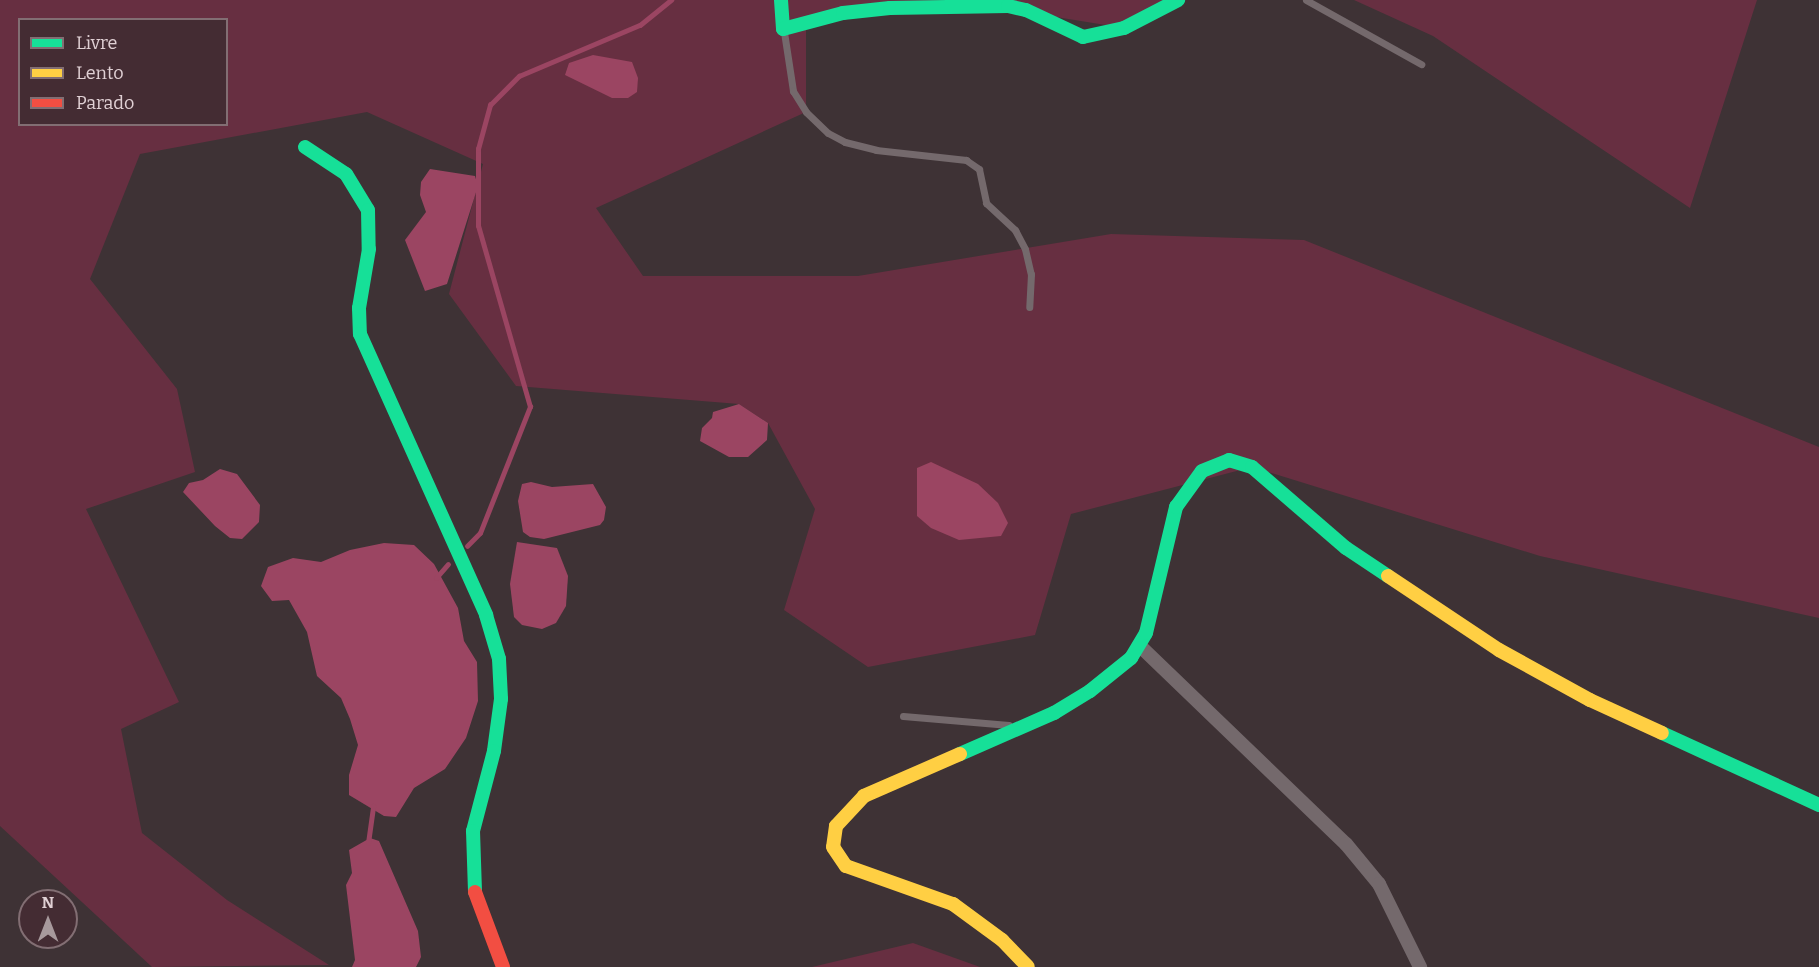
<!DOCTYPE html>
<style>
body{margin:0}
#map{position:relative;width:1819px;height:967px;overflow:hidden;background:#3e3235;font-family:Bitter,serif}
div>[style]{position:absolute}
.green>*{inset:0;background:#672f41}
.water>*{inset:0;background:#9b4562}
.stream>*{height:4.5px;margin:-2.25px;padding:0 2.25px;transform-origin:2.25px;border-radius:2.25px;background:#9b4562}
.lane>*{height:7px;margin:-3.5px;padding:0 3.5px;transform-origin:3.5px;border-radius:3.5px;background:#74696c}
.street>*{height:14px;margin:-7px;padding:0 7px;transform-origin:7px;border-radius:7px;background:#74696c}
.fast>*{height:14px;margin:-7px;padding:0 7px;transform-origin:7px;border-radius:7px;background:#16e098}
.slow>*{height:14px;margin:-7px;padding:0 7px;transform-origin:7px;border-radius:7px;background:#ffcf43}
.jam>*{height:14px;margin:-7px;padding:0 7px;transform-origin:7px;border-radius:7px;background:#f24e42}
span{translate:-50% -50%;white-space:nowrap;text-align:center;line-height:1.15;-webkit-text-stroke:6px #442c33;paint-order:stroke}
.legend{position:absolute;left:18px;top:18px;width:210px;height:108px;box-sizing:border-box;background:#442c33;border:2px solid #826e73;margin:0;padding:8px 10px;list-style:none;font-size:18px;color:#e0d0d4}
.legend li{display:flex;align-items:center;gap:12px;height:30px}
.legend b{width:30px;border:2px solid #826e73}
.north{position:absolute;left:18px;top:889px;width:60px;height:60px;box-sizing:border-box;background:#442c33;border:2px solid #826e73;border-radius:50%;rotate:0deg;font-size:16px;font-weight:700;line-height:24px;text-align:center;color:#e0d0d4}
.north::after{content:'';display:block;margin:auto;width:21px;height:27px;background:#a7999c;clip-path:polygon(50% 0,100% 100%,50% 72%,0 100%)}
</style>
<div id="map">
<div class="green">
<i style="clip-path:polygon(evenodd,0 0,1168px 0,1124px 28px,982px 5px,806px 21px,806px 112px,596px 208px,643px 276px,858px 276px,1111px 234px,1304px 240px,1819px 447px,1819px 618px,1540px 556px,1252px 467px,1071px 514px,1035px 635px,868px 667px,784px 610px,815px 509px,768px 423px,739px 404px,516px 386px,449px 294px,483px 164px,367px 112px,140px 154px,90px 279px,177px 389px,195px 472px,86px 509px,179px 702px,121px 729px,142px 833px,227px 900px,329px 965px,152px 967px,0 826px,0 0,20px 20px,226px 20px,226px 124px,20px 124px,20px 20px)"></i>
<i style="clip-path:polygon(1354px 0,1757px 0,1690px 208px,1433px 36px)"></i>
<i style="clip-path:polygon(913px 943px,980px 967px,812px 967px)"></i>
</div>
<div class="water">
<i style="clip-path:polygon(593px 55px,632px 62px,638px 78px,637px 92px,628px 98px,612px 98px,565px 75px,569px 63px)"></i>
<i style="clip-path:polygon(430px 169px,475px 176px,478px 186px,447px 284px,425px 291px,405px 240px,426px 212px,420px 195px,421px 182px)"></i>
<i style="clip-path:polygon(739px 404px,768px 423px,767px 440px,748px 457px,729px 457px,700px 441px,702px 428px,712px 418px,713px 412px)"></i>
<i style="clip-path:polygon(931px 462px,978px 484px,998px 503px,1008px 523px,1001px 536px,959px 540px,931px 528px,917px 516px,917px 468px)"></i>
<i style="clip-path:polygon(220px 469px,237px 474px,260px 505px,259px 522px,242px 539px,230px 538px,215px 526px,183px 492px,189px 483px,203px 480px)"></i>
<i style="clip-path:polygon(531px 482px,552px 487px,593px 484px,606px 507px,604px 520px,600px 525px,544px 539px,530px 537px,523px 532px,518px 501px,522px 484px)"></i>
<i style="clip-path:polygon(517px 542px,557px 548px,568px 576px,566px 606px,556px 623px,542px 629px,522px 625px,514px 617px,510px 584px)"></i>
<i style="clip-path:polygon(384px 543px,414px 545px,434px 564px,458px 608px,464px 641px,477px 662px,478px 701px,466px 738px,445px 769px,414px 788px,396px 817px,384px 816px,349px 795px,349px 775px,358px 745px,350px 719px,341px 698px,317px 676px,307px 632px,289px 600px,272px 601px,261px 586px,268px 567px,293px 558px,321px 562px,350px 550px)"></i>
<i style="clip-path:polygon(370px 838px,379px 841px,418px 931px,421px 957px,416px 967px,352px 967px,355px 960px,346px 885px,352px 873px,349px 850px)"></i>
</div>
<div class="stream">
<i style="left:467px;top:546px;width:18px;rotate:-45deg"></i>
<i style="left:480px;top:533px;width:136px;rotate:-68.4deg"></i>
<i style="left:530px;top:407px;width:188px;rotate:-106deg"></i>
<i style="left:478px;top:226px;width:77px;rotate:-90deg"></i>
<i style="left:478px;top:149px;width:46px;rotate:-74.7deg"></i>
<i style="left:490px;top:105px;width:41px;rotate:-45deg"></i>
<i style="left:519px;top:76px;width:131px;rotate:-22.9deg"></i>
<i style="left:640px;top:25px;width:40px;rotate:-39deg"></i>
<i style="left:436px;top:578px;width:18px;rotate:-49deg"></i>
<i style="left:368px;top:843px;width:37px;rotate:-82deg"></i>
</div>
<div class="lane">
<i style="left:1306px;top:0;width:132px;rotate:29.1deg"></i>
<i style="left:784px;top:32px;width:60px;rotate:81.3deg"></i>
<i style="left:793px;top:91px;width:25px;rotate:58deg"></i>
<i style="left:806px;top:112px;width:30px;rotate:44deg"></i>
<i style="left:828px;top:133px;width:19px;rotate:28deg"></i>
<i style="left:845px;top:142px;width:32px;rotate:14deg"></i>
<i style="left:876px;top:150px;width:91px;rotate:6.3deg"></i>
<i style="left:966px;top:160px;width:16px;rotate:35deg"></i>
<i style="left:979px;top:169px;width:35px;rotate:78deg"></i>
<i style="left:986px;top:203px;width:40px;rotate:43deg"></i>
<i style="left:1015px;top:230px;width:21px;rotate:62deg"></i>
<i style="left:1025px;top:249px;width:26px;rotate:77deg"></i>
<i style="left:1031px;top:274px;width:33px;rotate:93deg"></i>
<i style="left:903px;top:716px;width:106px;rotate:4.9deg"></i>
</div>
<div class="street">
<i style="left:1140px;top:646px;width:286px;rotate:43.9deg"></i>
<i style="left:1346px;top:844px;width:52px;rotate:50.5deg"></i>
<i style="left:1379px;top:884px;width:93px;rotate:63.7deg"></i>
</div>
<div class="fast">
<i style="left:781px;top:0;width:29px;rotate:86deg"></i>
<i style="left:783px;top:29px;width:62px;rotate:-14.9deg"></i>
<i style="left:843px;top:13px;width:47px;rotate:-6.1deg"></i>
<i style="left:890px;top:8px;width:118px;rotate:-1deg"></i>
<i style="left:1008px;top:6px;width:18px;rotate:13deg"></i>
<i style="left:1026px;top:10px;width:63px;rotate:25.3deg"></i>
<i style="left:1083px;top:37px;width:42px;rotate:-12.4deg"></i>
<i style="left:1124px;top:28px;width:61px;rotate:-27.4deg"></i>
<i style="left:305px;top:147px;width:49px;rotate:33.4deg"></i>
<i style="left:346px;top:174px;width:42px;rotate:58.6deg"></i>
<i style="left:368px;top:210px;width:39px;rotate:89deg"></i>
<i style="left:369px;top:249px;width:60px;rotate:99.6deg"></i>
<i style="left:359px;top:308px;width:26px;rotate:88deg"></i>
<i style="left:360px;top:334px;width:308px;rotate:65.8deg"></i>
<i style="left:486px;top:615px;width:46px;rotate:73.5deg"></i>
<i style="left:499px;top:659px;width:40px;rotate:87.1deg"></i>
<i style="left:501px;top:699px;width:52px;rotate:97.7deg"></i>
<i style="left:494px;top:751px;width:83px;rotate:104.7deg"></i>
<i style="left:473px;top:831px;width:61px;rotate:88.1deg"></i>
<i style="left:1662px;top:733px;width:173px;rotate:24.6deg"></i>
<i style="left:960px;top:754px;width:103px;rotate:-23.6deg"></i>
<i style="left:1054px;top:713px;width:42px;rotate:-31.4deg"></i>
<i style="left:1090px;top:691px;width:53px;rotate:-38.8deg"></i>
<i style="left:1131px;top:658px;width:29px;rotate:-59deg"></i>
<i style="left:1146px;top:633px;width:130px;rotate:-76.6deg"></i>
<i style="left:1176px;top:507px;width:44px;rotate:-54.2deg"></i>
<i style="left:1202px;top:471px;width:29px;rotate:-22deg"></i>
<i style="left:1229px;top:460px;width:24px;rotate:17deg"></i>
<i style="left:1252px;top:467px;width:124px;rotate:40.8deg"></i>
<i style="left:1346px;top:548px;width:50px;rotate:33.7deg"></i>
</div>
<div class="slow">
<i style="left:1388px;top:576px;width:133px;rotate:33.7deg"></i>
<i style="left:1499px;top:650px;width:104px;rotate:28.8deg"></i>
<i style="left:1590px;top:700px;width:79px;rotate:24.6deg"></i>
<i style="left:960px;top:754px;width:105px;rotate:156.4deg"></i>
<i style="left:864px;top:796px;width:41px;rotate:133deg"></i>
<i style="left:836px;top:826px;width:21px;rotate:98deg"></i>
<i style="left:833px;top:847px;width:23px;rotate:56deg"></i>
<i style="left:846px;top:866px;width:114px;rotate:19.6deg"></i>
<i style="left:953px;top:904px;width:61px;rotate:36.3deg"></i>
<i style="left:1002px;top:940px;width:37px;rotate:46deg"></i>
</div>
<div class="jam">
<i style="left:475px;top:892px;width:80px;rotate:69.5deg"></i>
</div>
<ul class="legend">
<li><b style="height:8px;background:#16e098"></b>Livre</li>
<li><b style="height:8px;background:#ffcf43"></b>Lento</li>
<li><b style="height:8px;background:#f24e42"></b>Parado</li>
</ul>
<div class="north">N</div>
</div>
